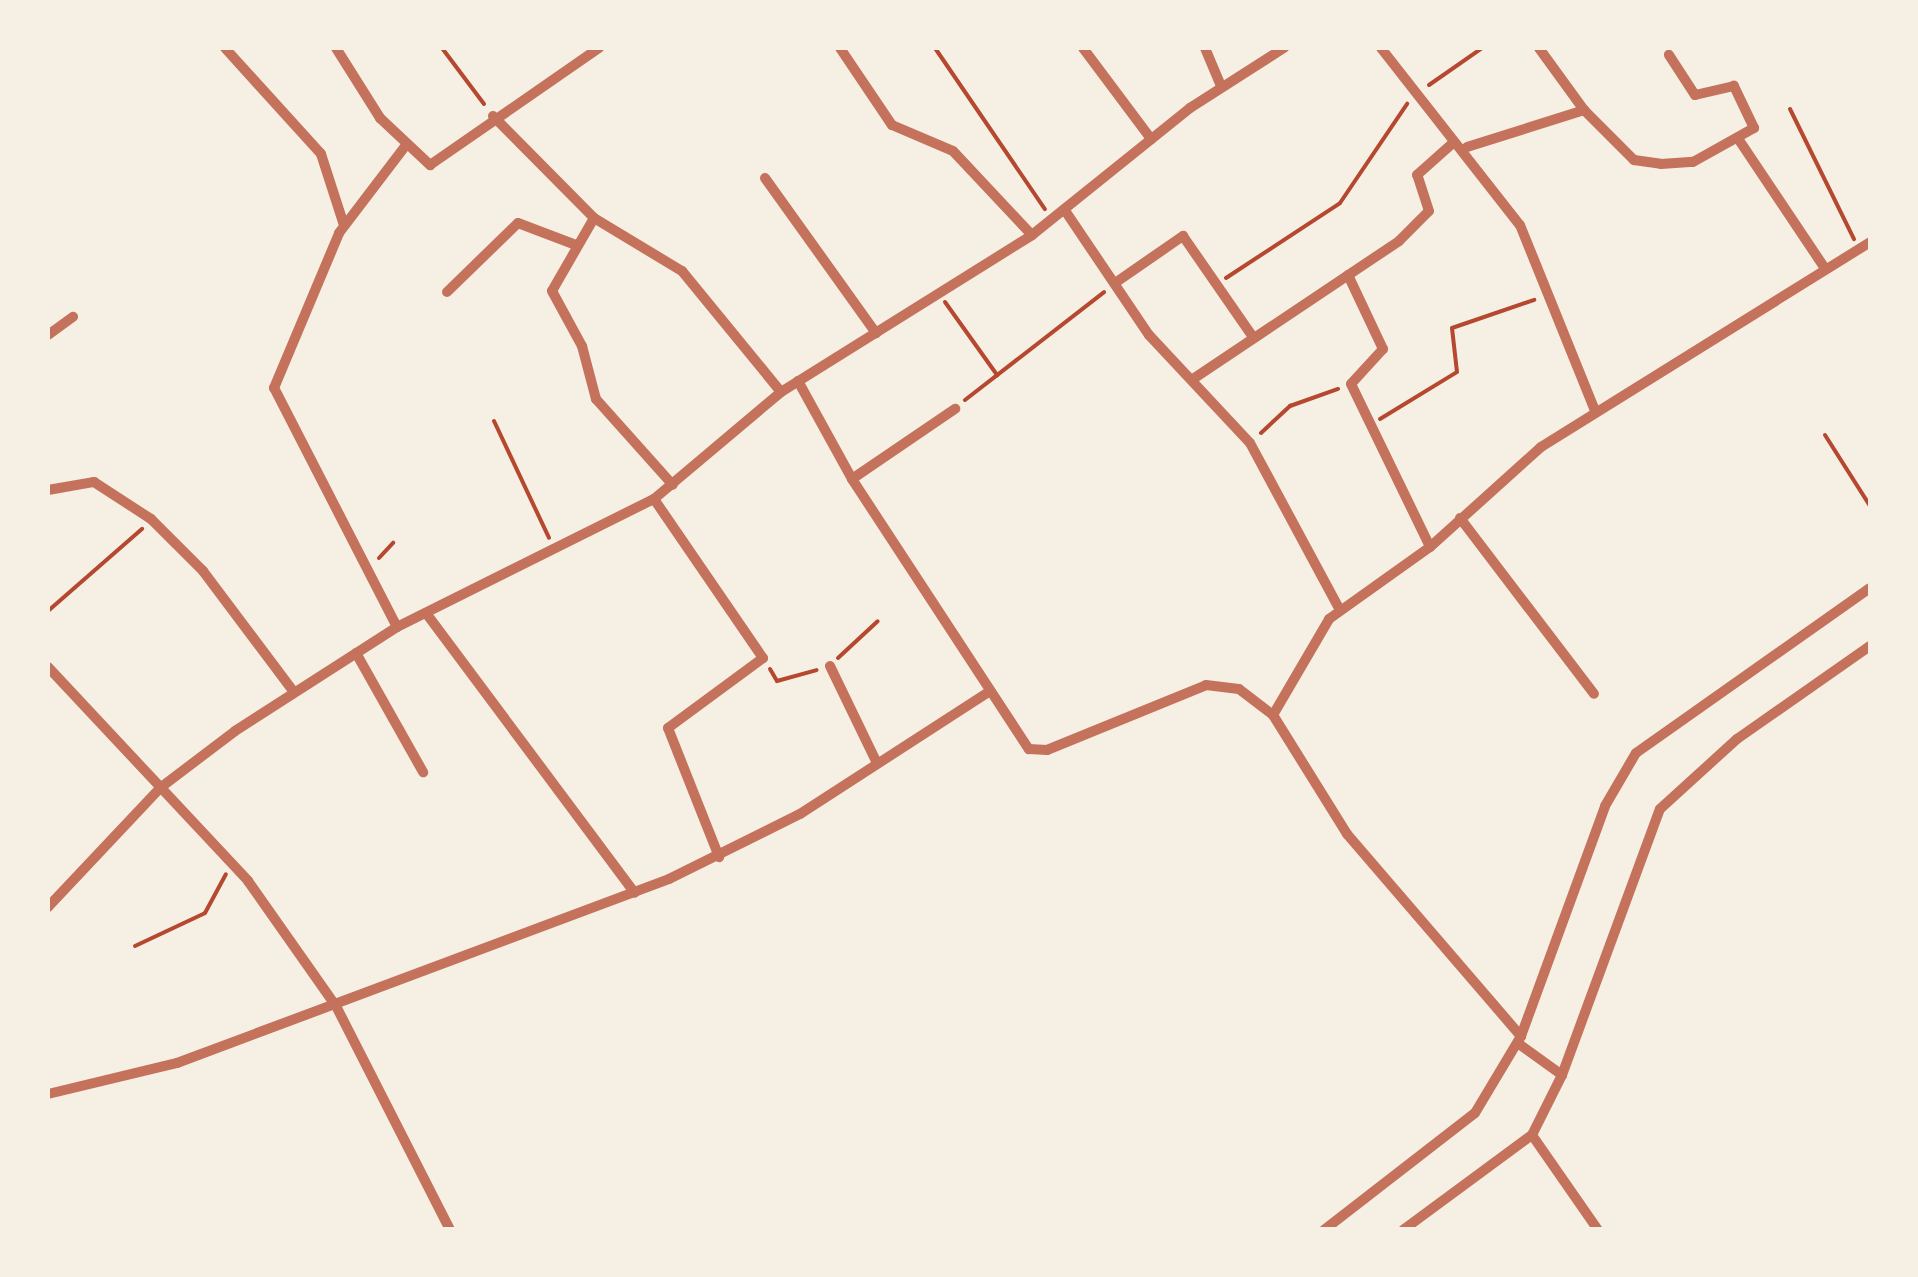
<!DOCTYPE html>
<style>
body{margin:0}
#map{position:relative;width:1918px;height:1277px;overflow:hidden;background:#f6efe4;font-family:Ubuntu,sans-serif}
div>[style]{position:absolute}
.path>*{height:4px;margin:-2px;padding:0 2px;transform-origin:2px;border-radius:2px;background:#b5482f}
.minor>*{height:10px;margin:-5px;padding:0 5px;transform-origin:5px;border-radius:5px;background:#c5725c}
span{translate:-50% -50%;white-space:nowrap;text-align:center;line-height:1.15;-webkit-text-stroke:10px #f6efe4;paint-order:stroke}
.frame{position:absolute;inset:0;border:50px solid #f6efe4;pointer-events:none}
</style>
<div id="map">
<div class="path">
<i style="left:442px;top:48px;width:70px;rotate:53.1deg"></i>
<i style="left:935px;top:48px;width:195px;rotate:55.7deg"></i>
<i style="left:1429px;top:85px;width:65px;rotate:-34.9deg"></i>
<i style="left:1790px;top:109px;width:145px;rotate:63.8deg"></i>
<i style="left:1226px;top:278px;width:136px;rotate:-33.3deg"></i>
<i style="left:1340px;top:203px;width:120px;rotate:-55.9deg"></i>
<i style="left:945px;top:302px;width:90px;rotate:54.5deg"></i>
<i style="left:965px;top:400px;width:176px;rotate:-37.8deg"></i>
<i style="left:1380px;top:419px;width:90px;rotate:-31.4deg"></i>
<i style="left:1457px;top:372px;width:44px;rotate:-96.5deg"></i>
<i style="left:1452px;top:328px;width:87px;rotate:-18.9deg"></i>
<i style="left:494px;top:421px;width:129px;rotate:64.8deg"></i>
<i style="left:1261px;top:433px;width:40px;rotate:-43deg"></i>
<i style="left:1290px;top:406px;width:51px;rotate:-19.5deg"></i>
<i style="left:1825px;top:435px;width:84px;rotate:57.6deg"></i>
<i style="left:379px;top:558px;width:21px;rotate:-47deg"></i>
<i style="left:48px;top:611px;width:125px;rotate:-41.1deg"></i>
<i style="left:838px;top:658px;width:54px;rotate:-42.8deg"></i>
<i style="left:770px;top:669px;width:14px;rotate:60deg"></i>
<i style="left:777px;top:681px;width:41px;rotate:-15.4deg"></i>
<i style="left:135px;top:946px;width:77px;rotate:-25.2deg"></i>
<i style="left:205px;top:913px;width:44px;rotate:-61.7deg"></i>
</div>
<div class="minor">
<i style="left:225px;top:48px;width:143px;rotate:47.8deg"></i>
<i style="left:321px;top:154px;width:75px;rotate:72.1deg"></i>
<i style="left:336px;top:48px;width:83px;rotate:57.8deg"></i>
<i style="left:380px;top:118px;width:69px;rotate:43.2deg"></i>
<i style="left:430px;top:165px;width:206px;rotate:-34.7deg"></i>
<i style="left:840px;top:48px;width:93px;rotate:56deg"></i>
<i style="left:892px;top:125px;width:66px;rotate:23.1deg"></i>
<i style="left:953px;top:151px;width:115px;rotate:46.8deg"></i>
<i style="left:1083px;top:48px;width:114px;rotate:53.2deg"></i>
<i style="left:1205px;top:48px;width:41px;rotate:67.2deg"></i>
<i style="left:1381px;top:48px;width:225px;rotate:51.9deg"></i>
<i style="left:1520px;top:225px;width:201px;rotate:68deg"></i>
<i style="left:1584px;top:110px;width:71px;rotate:45deg"></i>
<i style="left:1634px;top:160px;width:27px;rotate:8deg"></i>
<i style="left:1661px;top:164px;width:32px;rotate:-4deg"></i>
<i style="left:1693px;top:162px;width:70px;rotate:-29.1deg"></i>
<i style="left:1754px;top:128px;width:47px;rotate:-115.5deg"></i>
<i style="left:1734px;top:86px;width:40px;rotate:167deg"></i>
<i style="left:1695px;top:95px;width:48px;rotate:-123deg"></i>
<i style="left:493px;top:116px;width:144px;rotate:45.3deg"></i>
<i style="left:594px;top:218px;width:103px;rotate:31.1deg"></i>
<i style="left:682px;top:271px;width:156px;rotate:50.7deg"></i>
<i style="left:1739px;top:140px;width:153px;rotate:56.2deg"></i>
<i style="left:1467px;top:147px;width:123px;rotate:-17.5deg"></i>
<i style="left:1584px;top:110px;width:77px;rotate:-126deg"></i>
<i style="left:765px;top:178px;width:191px;rotate:54.4deg"></i>
<i style="left:1066px;top:212px;width:148px;rotate:56deg"></i>
<i style="left:1149px;top:335px;width:148px;rotate:46.9deg"></i>
<i style="left:1250px;top:443px;width:187px;rotate:61.7deg"></i>
<i style="left:594px;top:218px;width:84px;rotate:119.9deg"></i>
<i style="left:552px;top:291px;width:63px;rotate:61.4deg"></i>
<i style="left:582px;top:346px;width:55px;rotate:75.2deg"></i>
<i style="left:596px;top:399px;width:115px;rotate:48.2deg"></i>
<i style="left:1348px;top:275px;width:82px;rotate:64.7deg"></i>
<i style="left:1383px;top:349px;width:47px;rotate:132.4deg"></i>
<i style="left:1351px;top:384px;width:181px;rotate:64.1deg"></i>
<i style="left:1430px;top:547px;width:149px;rotate:-42deg"></i>
<i style="left:1541px;top:447px;width:388px;rotate:-31.9deg"></i>
<i style="left:1115px;top:283px;width:83px;rotate:-34.7deg"></i>
<i style="left:1183px;top:236px;width:123px;rotate:55.3deg"></i>
<i style="left:447px;top:292px;width:99px;rotate:-44.2deg"></i>
<i style="left:518px;top:223px;width:62px;rotate:20.8deg"></i>
<i style="left:48px;top:335px;width:31px;rotate:-36deg"></i>
<i style="left:1193px;top:379px;width:248px;rotate:-33.8deg"></i>
<i style="left:1399px;top:241px;width:42px;rotate:-45deg"></i>
<i style="left:1429px;top:211px;width:38px;rotate:-108deg"></i>
<i style="left:1417px;top:175px;width:50px;rotate:-41.7deg"></i>
<i style="left:798px;top:381px;width:112px;rotate:61.1deg"></i>
<i style="left:852px;top:479px;width:125px;rotate:-34.2deg"></i>
<i style="left:852px;top:479px;width:323px;rotate:56.8deg"></i>
<i style="left:1029px;top:749px;width:18px;rotate:3deg"></i>
<i style="left:1047px;top:750px;width:172px;rotate:-22.2deg"></i>
<i style="left:1206px;top:685px;width:33px;rotate:7deg"></i>
<i style="left:1239px;top:689px;width:43px;rotate:37.4deg"></i>
<i style="left:1273px;top:715px;width:140px;rotate:58.1deg"></i>
<i style="left:1347px;top:834px;width:267px;rotate:49.3deg"></i>
<i style="left:1521px;top:1036px;width:245px;rotate:-69.9deg"></i>
<i style="left:1605px;top:806px;width:61px;rotate:-59.7deg"></i>
<i style="left:1636px;top:753px;width:286px;rotate:-35.2deg"></i>
<i style="left:48px;top:490px;width:47px;rotate:-9.9deg"></i>
<i style="left:94px;top:482px;width:68px;rotate:33deg"></i>
<i style="left:151px;top:519px;width:74px;rotate:45deg"></i>
<i style="left:203px;top:571px;width:151px;rotate:53.1deg"></i>
<i style="left:654px;top:499px;width:193px;rotate:55.6deg"></i>
<i style="left:763px;top:658px;width:118px;rotate:143.6deg"></i>
<i style="left:668px;top:728px;width:139px;rotate:68.4deg"></i>
<i style="left:1460px;top:518px;width:221px;rotate:52.7deg"></i>
<i style="left:426px;top:613px;width:349px;rotate:53.3deg"></i>
<i style="left:397px;top:627px;width:269px;rotate:-117.2deg"></i>
<i style="left:274px;top:388px;width:168px;rotate:-67.2deg"></i>
<i style="left:339px;top:233px;width:111px;rotate:-52.7deg"></i>
<i style="left:356px;top:653px;width:137px;rotate:60.6deg"></i>
<i style="left:830px;top:666px;width:106px;rotate:64.2deg"></i>
<i style="left:48px;top:667px;width:293px;rotate:46.9deg"></i>
<i style="left:248px;top:881px;width:153px;rotate:54.9deg"></i>
<i style="left:336px;top:1006px;width:251px;rotate:63deg"></i>
<i style="left:1273px;top:715px;width:111px;rotate:-59.7deg"></i>
<i style="left:1329px;top:619px;width:124px;rotate:-35.5deg"></i>
<i style="left:48px;top:907px;width:163px;rotate:-46.7deg"></i>
<i style="left:160px;top:788px;width:94px;rotate:-37.2deg"></i>
<i style="left:235px;top:731px;width:193px;rotate:-32.7deg"></i>
<i style="left:397px;top:627px;width:287px;rotate:-26.5deg"></i>
<i style="left:654px;top:499px;width:166px;rotate:-40.1deg"></i>
<i style="left:781px;top:392px;width:296px;rotate:-32deg"></i>
<i style="left:1032px;top:235px;width:203px;rotate:-38.8deg"></i>
<i style="left:1190px;top:108px;width:112px;rotate:-32.6deg"></i>
<i style="left:1562px;top:1075px;width:283px;rotate:-69.8deg"></i>
<i style="left:1660px;top:809px;width:104px;rotate:-42.3deg"></i>
<i style="left:1737px;top:739px;width:162px;rotate:-35deg"></i>
<i style="left:48px;top:1094px;width:133px;rotate:-13.5deg"></i>
<i style="left:177px;top:1063px;width:525px;rotate:-20.5deg"></i>
<i style="left:669px;top:879px;width:146px;rotate:-26.4deg"></i>
<i style="left:800px;top:814px;width:223px;rotate:-32.9deg"></i>
<i style="left:1532px;top:1135px;width:116px;rotate:55.2deg"></i>
<i style="left:1324px;top:1230px;width:191px;rotate:-37.8deg"></i>
<i style="left:1475px;top:1113px;width:90px;rotate:-59.1deg"></i>
<i style="left:1403px;top:1230px;width:160px;rotate:-36.4deg"></i>
<i style="left:1532px;top:1135px;width:67px;rotate:-63.4deg"></i>
<i style="left:1562px;top:1075px;width:53px;rotate:-144.2deg"></i>
</div>
<div class="frame"></div>
</div>
